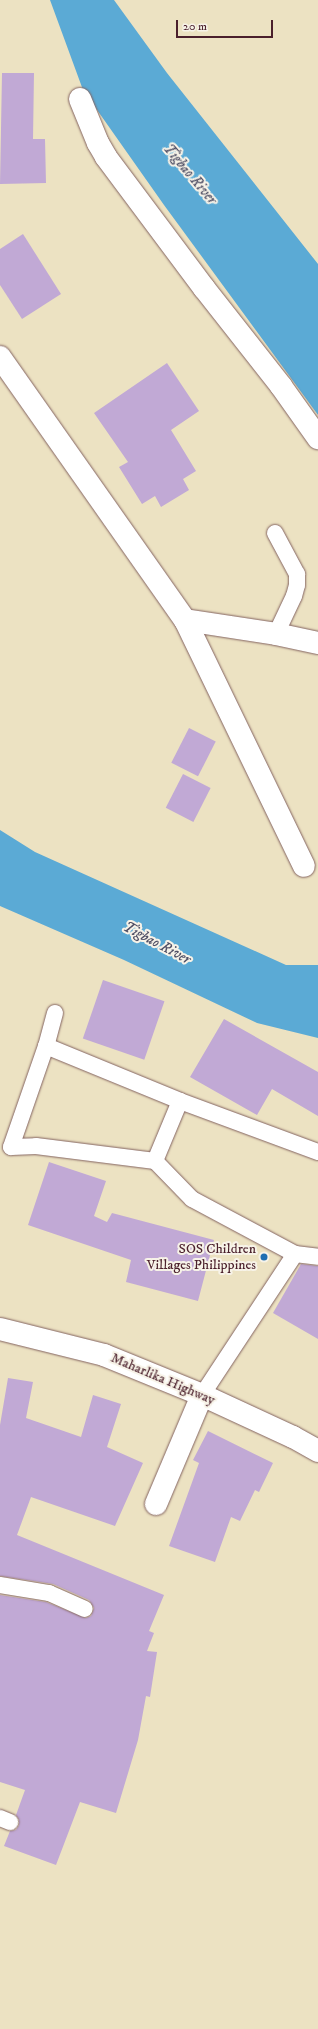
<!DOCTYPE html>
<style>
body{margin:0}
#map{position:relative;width:318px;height:2029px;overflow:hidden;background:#ece2c2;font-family:"IM FELL DW Pica",serif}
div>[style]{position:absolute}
.water>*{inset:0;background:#5baad5}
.building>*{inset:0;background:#c1a9d5;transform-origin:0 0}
.roads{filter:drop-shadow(0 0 1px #836360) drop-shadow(0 0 1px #836360)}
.lane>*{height:16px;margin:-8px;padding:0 8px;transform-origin:8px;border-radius:8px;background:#fff}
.street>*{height:22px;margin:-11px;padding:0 11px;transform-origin:11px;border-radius:11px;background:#fff}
.highway>*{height:22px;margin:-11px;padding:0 11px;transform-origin:11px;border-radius:11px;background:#fff}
.dots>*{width:11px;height:11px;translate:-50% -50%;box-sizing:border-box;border:2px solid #f7f3e8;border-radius:50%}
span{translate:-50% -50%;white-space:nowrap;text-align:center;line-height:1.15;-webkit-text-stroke:4px #f7f3e8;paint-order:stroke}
.poi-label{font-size:14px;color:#4a1f2b}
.right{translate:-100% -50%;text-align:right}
.street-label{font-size:14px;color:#4a1f2b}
.water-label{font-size:15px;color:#505066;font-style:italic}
.scale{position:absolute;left:176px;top:20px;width:97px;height:18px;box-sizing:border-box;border:2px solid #4a1f2b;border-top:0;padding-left:5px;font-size:12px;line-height:14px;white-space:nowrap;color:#4a1f2b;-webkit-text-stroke:3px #f7f3e8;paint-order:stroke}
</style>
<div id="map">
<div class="water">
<i style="clip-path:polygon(50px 0,114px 0,167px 73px,318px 264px,318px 415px,164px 205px,83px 90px)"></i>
<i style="clip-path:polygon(0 830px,35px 852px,286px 965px,318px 965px,318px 1038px,257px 1023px,124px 960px,0 906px)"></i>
</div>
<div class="building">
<i style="clip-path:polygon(2px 73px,34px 73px,33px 139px,45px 139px,46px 183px,0 184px)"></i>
<i style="clip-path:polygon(23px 234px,61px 294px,22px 319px,0 285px,0 249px)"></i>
<i style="clip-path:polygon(167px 363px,199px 411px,171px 430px,196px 471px,183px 479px,189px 490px,161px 507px,155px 496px,142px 504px,119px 467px,128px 462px,94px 413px)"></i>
<i style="left:189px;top:728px;width:30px;height:39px;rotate:27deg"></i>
<i style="left:183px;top:774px;width:31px;height:38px;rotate:27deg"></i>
<i style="left:103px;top:980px;width:65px;height:62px;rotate:19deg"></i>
<i style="clip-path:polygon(224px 1019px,318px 1072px,318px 1116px,272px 1089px,257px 1115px,190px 1077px)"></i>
<i style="clip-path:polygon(49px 1162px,106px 1181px,94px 1216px,107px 1222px,112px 1213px,214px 1240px,198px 1301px,126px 1282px,131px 1260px,28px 1225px)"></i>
<i style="clip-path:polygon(301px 1264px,318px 1266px,318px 1339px,273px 1313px)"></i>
<i style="clip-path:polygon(8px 1378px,33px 1382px,26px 1418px,81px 1437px,93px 1395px,121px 1404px,107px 1447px,143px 1463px,115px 1526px,31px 1497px,17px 1535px,164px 1595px,149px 1631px,154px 1633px,147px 1651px,157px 1652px,150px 1697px,146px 1696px,138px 1740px,116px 1813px,80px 1802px,56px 1865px,4px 1846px,10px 1831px,16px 1830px,19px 1825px,19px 1820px,16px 1815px,25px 1790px,0 1782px,0 1595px,46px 1602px,86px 1618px,91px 1616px,94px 1608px,89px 1600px,53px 1584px,0 1576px,0 1425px)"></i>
<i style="clip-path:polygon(208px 1431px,273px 1463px,259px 1492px,255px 1490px,240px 1521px,231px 1517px,215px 1562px,169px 1546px,199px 1463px,193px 1460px)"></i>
</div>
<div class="roads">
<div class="lane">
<i style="left:275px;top:533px;width:47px;rotate:61.8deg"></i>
<i style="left:297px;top:574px;width:11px;rotate:90deg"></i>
<i style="left:297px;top:585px;width:11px;rotate:105deg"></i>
<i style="left:294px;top:596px;width:42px;rotate:115.3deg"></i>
<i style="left:55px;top:1013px;width:34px;rotate:105deg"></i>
<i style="left:46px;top:1046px;width:107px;rotate:109.1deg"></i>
<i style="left:11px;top:1147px;width:25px;rotate:-2deg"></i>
<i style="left:36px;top:1146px;width:120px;rotate:7.2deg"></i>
<i style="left:155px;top:1161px;width:53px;rotate:45.8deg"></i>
<i style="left:192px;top:1199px;width:117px;rotate:28.1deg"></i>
<i style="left:295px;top:1254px;width:169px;rotate:123.4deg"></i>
<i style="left:46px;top:1046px;width:145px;rotate:22.3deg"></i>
<i style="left:180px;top:1101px;width:147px;rotate:20.3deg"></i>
<i style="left:155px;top:1161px;width:65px;rotate:-67.4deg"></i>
<i style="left:295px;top:1254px;width:23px;rotate:7deg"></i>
<i style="left:0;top:1585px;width:50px;rotate:9.3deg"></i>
<i style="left:49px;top:1593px;width:39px;rotate:24deg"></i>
<i style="left:0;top:1818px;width:11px;rotate:22deg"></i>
</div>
<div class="street">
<i style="left:80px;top:99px;width:48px;rotate:67.8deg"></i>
<i style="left:98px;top:143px;width:16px;rotate:60deg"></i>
<i style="left:106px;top:157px;width:164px;rotate:53.2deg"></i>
<i style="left:204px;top:288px;width:125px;rotate:51.8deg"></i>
<i style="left:281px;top:386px;width:64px;rotate:54.6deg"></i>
<i style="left:0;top:357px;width:322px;rotate:54.9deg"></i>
<i style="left:185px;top:620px;width:273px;rotate:64.2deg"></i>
<i style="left:185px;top:620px;width:92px;rotate:8.7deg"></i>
<i style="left:276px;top:634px;width:43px;rotate:12.1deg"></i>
<i style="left:156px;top:1504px;width:118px;rotate:-67.1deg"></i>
</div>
<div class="highway">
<i style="left:0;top:1329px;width:107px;rotate:14deg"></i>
<i style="left:104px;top:1355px;width:106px;rotate:22.2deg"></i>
<i style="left:202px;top:1395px;width:100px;rotate:24.8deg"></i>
<i style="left:293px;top:1437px;width:29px;rotate:29deg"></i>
</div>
</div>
<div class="dots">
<i style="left:264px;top:1257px;background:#1f6fb2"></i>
</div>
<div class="poi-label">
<span class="right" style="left:256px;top:1257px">SOS Children<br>Villages Philippines</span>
</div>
<div class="street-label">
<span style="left:163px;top:1379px;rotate:23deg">Maharlika Highway</span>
</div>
<div class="water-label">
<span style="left:190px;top:174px;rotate:50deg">Tigbao River</span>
<span style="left:157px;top:943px;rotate:28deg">Tigbao River</span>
</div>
<div class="scale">20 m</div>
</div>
